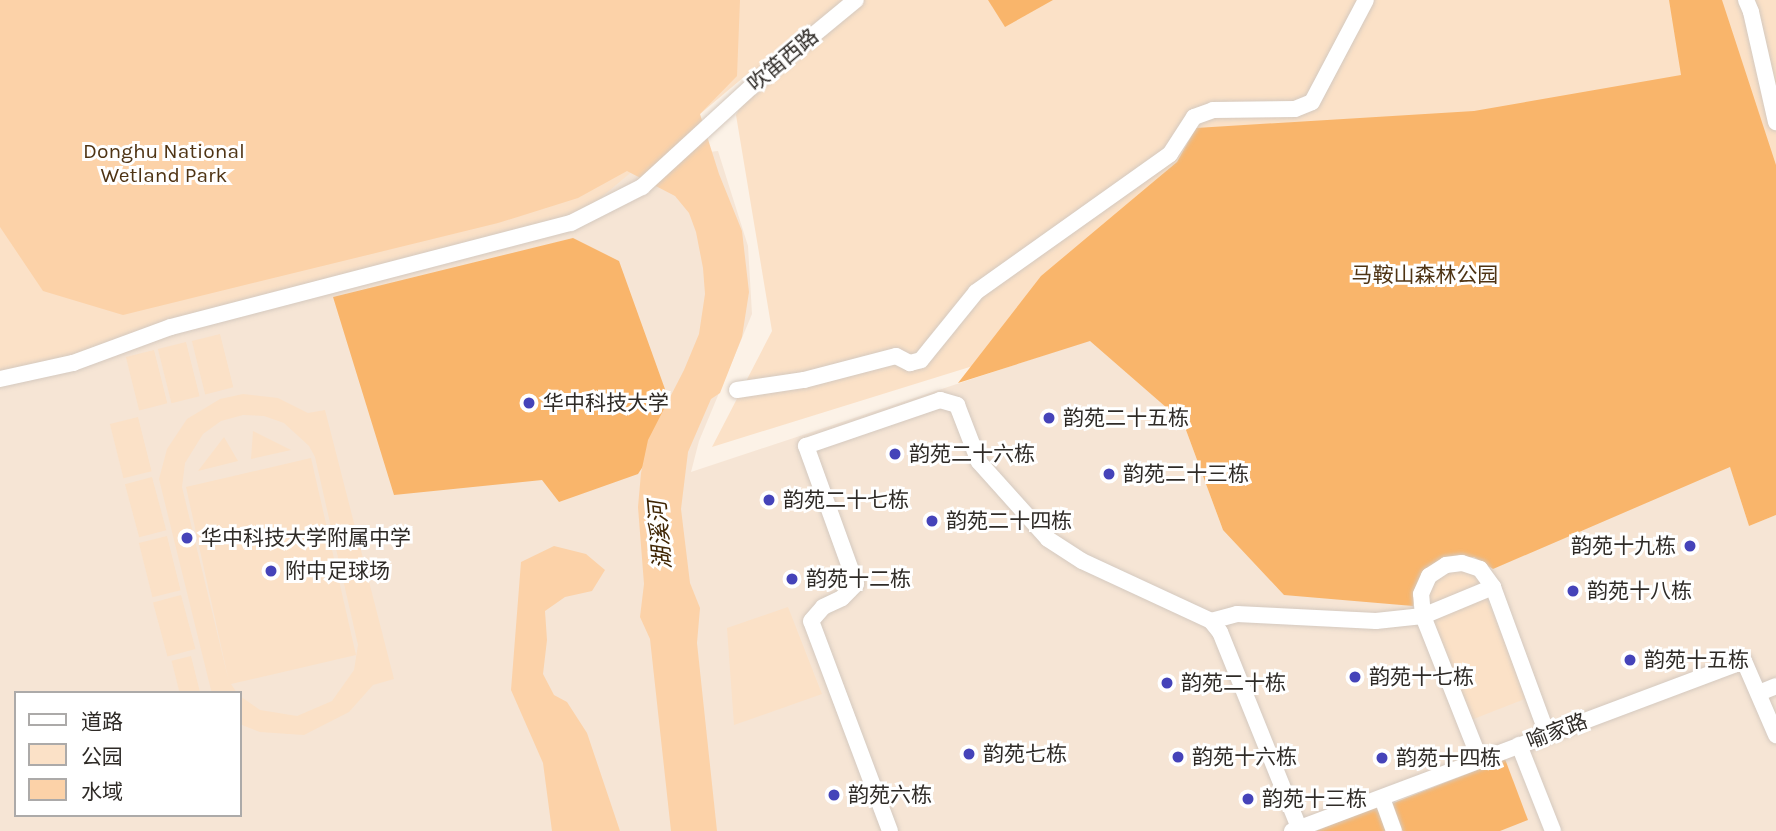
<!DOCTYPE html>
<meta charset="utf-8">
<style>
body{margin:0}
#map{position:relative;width:1776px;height:831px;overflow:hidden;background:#fcf2e7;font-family:Karla,"Noto Sans SC",sans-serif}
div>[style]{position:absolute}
.built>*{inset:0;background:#f6e5d5}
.green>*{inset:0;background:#fbe1c7;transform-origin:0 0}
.forest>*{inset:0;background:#f9b56b}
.water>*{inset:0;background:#fcd2a8}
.roads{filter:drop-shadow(0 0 2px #d4c9bf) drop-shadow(0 0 2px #d4c9bf)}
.street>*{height:16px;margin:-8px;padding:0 8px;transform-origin:8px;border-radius:8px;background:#fff}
.dots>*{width:19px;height:19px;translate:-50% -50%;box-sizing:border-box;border:4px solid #fff;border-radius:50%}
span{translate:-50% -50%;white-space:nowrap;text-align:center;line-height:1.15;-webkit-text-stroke:6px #fff;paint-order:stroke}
.street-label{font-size:21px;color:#2f2b27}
.park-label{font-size:21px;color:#4f3414}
.poi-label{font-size:21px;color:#2f2b27}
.left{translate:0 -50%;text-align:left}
.right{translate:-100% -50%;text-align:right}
.water-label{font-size:23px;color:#402604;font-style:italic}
.legend{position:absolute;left:14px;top:691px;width:228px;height:126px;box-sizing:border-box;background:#fff;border:2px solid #acaaa9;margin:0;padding:9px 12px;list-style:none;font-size:21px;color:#2f2b27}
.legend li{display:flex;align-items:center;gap:14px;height:35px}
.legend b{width:35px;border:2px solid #acaaa9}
</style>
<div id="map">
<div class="built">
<i style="clip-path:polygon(evenodd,0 0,648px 159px,718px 151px,748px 246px,752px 314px,699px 441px,691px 472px,1090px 340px,1183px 422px,1223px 530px,1414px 605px,1421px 576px,1442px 558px,1474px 557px,1494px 568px,1730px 466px,1749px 526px,1776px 515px,1776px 831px,0 831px,0 0,16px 693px,240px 693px,240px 815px,16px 815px,16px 693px)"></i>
</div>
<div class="green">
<i style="clip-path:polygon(0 0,1776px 0,1776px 506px,1735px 454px,1188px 420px,1089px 330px,712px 447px,772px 331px,736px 115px,749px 89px,751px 71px,571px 223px,0 376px)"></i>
<i style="left:220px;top:334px;width:55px;height:29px;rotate:76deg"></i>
<i style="left:186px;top:342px;width:56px;height:29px;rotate:76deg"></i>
<i style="left:154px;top:350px;width:55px;height:29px;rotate:76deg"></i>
<i style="clip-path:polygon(243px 394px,278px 398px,308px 413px,325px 410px,394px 679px,373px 685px,349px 712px,304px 735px,260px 732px,242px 725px,240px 696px,260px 710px,297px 716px,332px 701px,354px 670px,358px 645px,315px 457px,309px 446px,284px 423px,264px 416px,243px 415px,221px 421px,203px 434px,185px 463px,182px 487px,229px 682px,186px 487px,311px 458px,356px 655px,231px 684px,237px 693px,212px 693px,211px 690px,159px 479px,167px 449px,187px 419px,220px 399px)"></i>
<i style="left:138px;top:417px;width:56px;height:29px;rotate:76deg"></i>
<i style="clip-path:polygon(253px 431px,291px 450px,251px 459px)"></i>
<i style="clip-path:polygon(224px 437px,238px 461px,198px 471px)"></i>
<i style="left:152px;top:477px;width:55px;height:28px;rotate:75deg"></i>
<i style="left:167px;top:536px;width:56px;height:29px;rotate:76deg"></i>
<i style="clip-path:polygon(1455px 568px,1473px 572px,1481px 584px,1527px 698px,1471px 720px,1428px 609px,1431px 587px,1441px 575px)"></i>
<i style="left:181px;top:595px;width:56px;height:29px;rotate:75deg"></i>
<i style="clip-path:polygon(788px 607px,822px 694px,734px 725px,727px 628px)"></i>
<i style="left:191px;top:656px;width:37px;height:20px;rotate:76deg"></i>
</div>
<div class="forest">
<i style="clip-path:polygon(988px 0,1053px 0,1005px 27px)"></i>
<i style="clip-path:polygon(1669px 0,1722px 0,1776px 165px,1776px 515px,1749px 526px,1730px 467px,1493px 569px,1474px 557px,1442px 559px,1421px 576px,1413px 606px,1284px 595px,1223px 530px,1183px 422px,1090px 341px,958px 383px,1041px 276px,1177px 162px,1196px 128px,1474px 111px,1681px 75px)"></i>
<i style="clip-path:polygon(573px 238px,619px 261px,675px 417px,638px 474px,559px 502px,542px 480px,394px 495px,333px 297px)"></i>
<i style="clip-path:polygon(1505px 759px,1528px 820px,1500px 831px,1401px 831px,1391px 804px)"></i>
<i style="clip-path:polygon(1380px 805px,1390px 831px,1316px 831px)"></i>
</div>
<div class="water">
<i style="clip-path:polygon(0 0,740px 0,737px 76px,700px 114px,719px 174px,742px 231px,749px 292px,742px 337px,720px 393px,711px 399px,688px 452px,681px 509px,690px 583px,700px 608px,697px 643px,717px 831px,671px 831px,650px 639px,640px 617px,644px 584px,638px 507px,641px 473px,648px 440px,684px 370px,699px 334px,705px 294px,703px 268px,696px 232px,689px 213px,675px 196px,627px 171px,578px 198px,498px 223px,123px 315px,43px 291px,0 227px)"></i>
<i style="clip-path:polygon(554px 546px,586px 554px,605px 570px,592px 591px,565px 597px,545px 611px,547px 640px,543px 674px,554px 695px,567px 702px,587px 733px,620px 831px,552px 831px,543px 763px,511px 690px,521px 562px)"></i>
</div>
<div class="roads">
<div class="street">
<i style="left:1746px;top:0;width:13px;rotate:67deg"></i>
<i style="left:1751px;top:12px;width:113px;rotate:77.2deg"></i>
<i style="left:0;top:379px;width:75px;rotate:-12.4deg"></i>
<i style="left:73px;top:363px;width:104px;rotate:-20.2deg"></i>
<i style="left:171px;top:327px;width:413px;rotate:-14.6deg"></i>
<i style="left:571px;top:223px;width:80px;rotate:-26.9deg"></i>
<i style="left:642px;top:187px;width:160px;rotate:-42.5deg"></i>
<i style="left:760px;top:79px;width:124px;rotate:-39.5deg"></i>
<i style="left:737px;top:390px;width:68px;rotate:-8.5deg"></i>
<i style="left:804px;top:380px;width:95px;rotate:-14.6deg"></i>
<i style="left:896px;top:356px;width:16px;rotate:27deg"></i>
<i style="left:910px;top:363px;width:11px;rotate:-15deg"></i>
<i style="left:921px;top:360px;width:87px;rotate:-51deg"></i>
<i style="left:976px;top:292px;width:238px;rotate:-35.4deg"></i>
<i style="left:1170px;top:154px;width:44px;rotate:-57deg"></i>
<i style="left:1194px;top:117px;width:20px;rotate:-20deg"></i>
<i style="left:1213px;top:110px;width:82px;rotate:-0.7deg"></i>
<i style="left:1295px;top:109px;width:18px;rotate:-22deg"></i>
<i style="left:1312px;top:102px;width:115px;rotate:-62.1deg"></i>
<i style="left:1211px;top:621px;width:27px;rotate:-15deg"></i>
<i style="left:1237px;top:614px;width:139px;rotate:2.9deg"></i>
<i style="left:1376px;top:621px;width:47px;rotate:-6.1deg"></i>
<i style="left:1423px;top:616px;width:76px;rotate:-22.5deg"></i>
<i style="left:1759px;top:693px;width:18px;rotate:-22deg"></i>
<i style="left:1519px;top:745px;width:92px;rotate:68.4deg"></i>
<i style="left:1480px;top:760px;width:155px;rotate:-111.6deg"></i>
<i style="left:1423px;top:616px;width:22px;rotate:-95deg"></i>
<i style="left:1421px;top:594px;width:20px;rotate:-66deg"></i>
<i style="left:1429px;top:576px;width:20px;rotate:-33deg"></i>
<i style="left:1446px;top:565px;width:16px;rotate:-7deg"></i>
<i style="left:1462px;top:563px;width:19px;rotate:18deg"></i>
<i style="left:1480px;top:569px;width:22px;rotate:54deg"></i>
<i style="left:1493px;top:587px;width:157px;rotate:69.8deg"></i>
<i style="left:1382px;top:798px;width:35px;rotate:70deg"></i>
<i style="left:890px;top:831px;width:224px;rotate:-110.6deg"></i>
<i style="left:811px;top:621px;width:18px;rotate:-49deg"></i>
<i style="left:823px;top:607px;width:21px;rotate:-25deg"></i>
<i style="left:842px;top:598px;width:20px;rotate:-45deg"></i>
<i style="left:856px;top:584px;width:147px;rotate:-109.9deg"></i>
<i style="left:806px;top:446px;width:142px;rotate:-18.9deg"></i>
<i style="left:940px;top:400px;width:18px;rotate:16deg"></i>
<i style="left:957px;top:405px;width:61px;rotate:68.9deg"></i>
<i style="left:979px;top:462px;width:103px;rotate:48.1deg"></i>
<i style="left:1048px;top:539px;width:40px;rotate:32.9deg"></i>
<i style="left:1082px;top:561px;width:142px;rotate:24.9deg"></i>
<i style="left:1211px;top:621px;width:14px;rotate:51deg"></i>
<i style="left:1220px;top:632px;width:211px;rotate:68deg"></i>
<i style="left:1292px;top:831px;width:483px;rotate:-20.6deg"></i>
<i style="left:1744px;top:661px;width:81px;rotate:66.6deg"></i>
</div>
</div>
<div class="dots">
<i style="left:529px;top:403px;background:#4543b9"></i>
<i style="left:1049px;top:418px;background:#4543b9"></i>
<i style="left:895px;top:454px;background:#4543b9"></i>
<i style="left:1109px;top:474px;background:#4543b9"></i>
<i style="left:769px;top:500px;background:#4543b9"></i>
<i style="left:932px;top:521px;background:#4543b9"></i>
<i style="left:187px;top:538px;background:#4543b9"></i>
<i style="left:1690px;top:546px;background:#4543b9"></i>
<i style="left:271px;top:571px;background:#4543b9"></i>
<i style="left:792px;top:579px;background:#4543b9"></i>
<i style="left:1573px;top:591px;background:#4543b9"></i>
<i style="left:1630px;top:660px;background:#4543b9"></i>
<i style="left:1355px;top:677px;background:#4543b9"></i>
<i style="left:1167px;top:683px;background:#4543b9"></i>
<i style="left:969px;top:754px;background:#4543b9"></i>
<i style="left:1178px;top:757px;background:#4543b9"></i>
<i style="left:1382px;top:758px;background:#4543b9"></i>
<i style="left:834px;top:795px;background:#4543b9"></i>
<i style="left:1248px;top:799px;background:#4543b9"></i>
</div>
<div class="street-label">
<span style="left:783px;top:60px;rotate:-40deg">吹笛西路</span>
<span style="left:1557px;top:731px;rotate:-21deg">喻家路</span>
</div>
<div class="park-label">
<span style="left:164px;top:163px">Donghu National<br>Wetland Park</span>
<span style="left:1425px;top:275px">马鞍山森林公园</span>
</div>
<div class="poi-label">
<span class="left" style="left:543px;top:403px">华中科技大学</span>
<span class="left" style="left:1063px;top:418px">韵苑二十五栋</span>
<span class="left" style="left:909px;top:454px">韵苑二十六栋</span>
<span class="left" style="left:1123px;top:474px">韵苑二十三栋</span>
<span class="left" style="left:783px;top:500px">韵苑二十七栋</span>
<span class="left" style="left:946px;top:521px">韵苑二十四栋</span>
<span class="left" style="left:201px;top:538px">华中科技大学附属中学</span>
<span class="right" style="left:1676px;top:546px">韵苑十九栋</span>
<span class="left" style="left:285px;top:571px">附中足球场</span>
<span class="left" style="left:806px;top:579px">韵苑十二栋</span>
<span class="left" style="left:1587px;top:591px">韵苑十八栋</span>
<span class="left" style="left:1644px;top:660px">韵苑十五栋</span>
<span class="left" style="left:1369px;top:677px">韵苑十七栋</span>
<span class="left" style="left:1181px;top:683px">韵苑二十栋</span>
<span class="left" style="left:983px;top:754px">韵苑七栋</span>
<span class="left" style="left:1192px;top:757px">韵苑十六栋</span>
<span class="left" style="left:1396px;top:758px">韵苑十四栋</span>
<span class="left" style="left:848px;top:795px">韵苑六栋</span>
<span class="left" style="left:1262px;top:799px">韵苑十三栋</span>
</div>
<div class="water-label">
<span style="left:661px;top:535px;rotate:-95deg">湖溪河</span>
</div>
<ul class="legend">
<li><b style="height:9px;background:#fff"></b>道路</li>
<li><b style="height:19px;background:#fbe1c7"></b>公园</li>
<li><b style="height:19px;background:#fcd2a8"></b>水域</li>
</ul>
</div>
